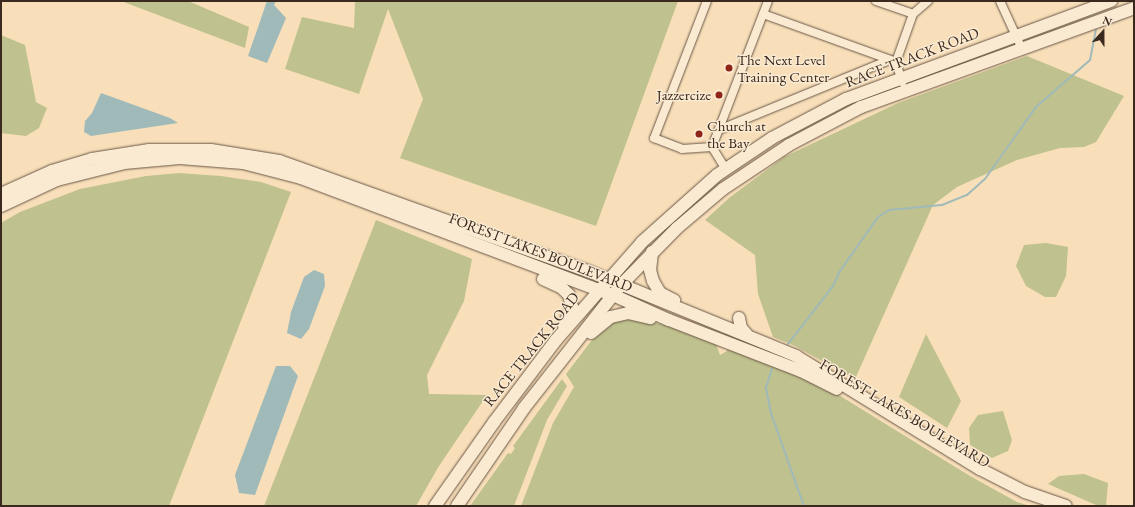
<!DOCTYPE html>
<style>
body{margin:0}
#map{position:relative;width:1135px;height:507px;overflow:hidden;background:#f8dfba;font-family:"EB Garamond",serif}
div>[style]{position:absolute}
.green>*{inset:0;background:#bfc18e}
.water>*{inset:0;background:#a0bab9}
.stream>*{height:2px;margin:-1px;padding:0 1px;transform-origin:1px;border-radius:1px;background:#a0bab9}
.roads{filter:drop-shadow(0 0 1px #6a5645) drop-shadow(0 0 1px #6a5645)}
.street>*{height:8px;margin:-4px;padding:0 4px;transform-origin:4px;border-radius:4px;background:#faead2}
.secondary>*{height:12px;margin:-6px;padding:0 6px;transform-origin:6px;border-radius:6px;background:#faead2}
.dots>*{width:11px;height:11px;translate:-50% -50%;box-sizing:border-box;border:2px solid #faead2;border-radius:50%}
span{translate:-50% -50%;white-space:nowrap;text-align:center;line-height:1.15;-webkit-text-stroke:3px #faead2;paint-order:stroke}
.street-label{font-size:15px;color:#3a291e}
.poi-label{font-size:15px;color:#3a291e}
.left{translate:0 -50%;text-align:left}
.right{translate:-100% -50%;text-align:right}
.frame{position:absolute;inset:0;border:2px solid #3a291e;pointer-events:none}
.north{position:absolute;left:1083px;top:12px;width:40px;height:40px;-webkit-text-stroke:3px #faead2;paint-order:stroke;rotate:21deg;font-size:11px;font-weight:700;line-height:16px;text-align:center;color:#3a291e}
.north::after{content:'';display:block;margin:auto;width:14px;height:18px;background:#3a291e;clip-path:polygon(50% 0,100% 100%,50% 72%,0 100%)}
</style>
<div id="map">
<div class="green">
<i style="clip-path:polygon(121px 1px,188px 1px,249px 27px,245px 48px)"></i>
<i style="clip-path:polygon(355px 1px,678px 1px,596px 226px,400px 158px,423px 99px,388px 9px,359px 94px,285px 69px,302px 17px,354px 28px)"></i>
<i style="clip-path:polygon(1px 35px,25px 45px,36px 102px,47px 108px,39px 128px,26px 136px,1px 133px)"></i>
<i style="clip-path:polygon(1027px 56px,1124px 96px,1096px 142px,1084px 147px,1060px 148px,1017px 160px,957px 187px,933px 205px,855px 379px,793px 345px,773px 337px,758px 294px,755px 255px,705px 220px,729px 198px,784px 157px,898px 103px)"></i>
<i style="clip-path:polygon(179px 173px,221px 176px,261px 182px,291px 192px,169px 506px,1px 506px,1px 223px,20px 212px,80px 189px,146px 176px)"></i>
<i style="clip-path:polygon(376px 220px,472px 259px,464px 301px,427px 375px,429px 394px,487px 395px,439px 466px,416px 506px,264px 506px)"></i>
<i style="clip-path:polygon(1046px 243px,1068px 247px,1066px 276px,1056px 297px,1045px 297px,1026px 286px,1016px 266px,1024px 245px)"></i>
<i style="clip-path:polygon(628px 317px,670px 326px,716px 344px,720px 355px,727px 351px,727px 348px,829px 389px,970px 476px,1017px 502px,1030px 506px,521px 506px,553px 423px,574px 387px,566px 374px,601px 328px,613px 320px)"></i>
<i style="clip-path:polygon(926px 334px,961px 401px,947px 428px,899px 397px)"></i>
<i style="clip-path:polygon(562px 379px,567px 386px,547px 420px,514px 506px,470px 506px,508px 453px,511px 454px,515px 448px,513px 446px)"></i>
<i style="clip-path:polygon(1003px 411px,1012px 440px,1008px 451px,992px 458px,970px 445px,969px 428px,978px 415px)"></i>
<i style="clip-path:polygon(1084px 474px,1108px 483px,1106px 506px,1096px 505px,1048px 484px,1059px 476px)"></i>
</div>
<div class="water">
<i style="clip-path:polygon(267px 1px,276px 1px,274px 5px,286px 18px,267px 63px,248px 56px)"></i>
<i style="clip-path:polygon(101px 93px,170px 118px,178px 123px,91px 136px,84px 132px,85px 121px,92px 113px)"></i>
<i style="clip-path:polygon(314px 270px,324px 274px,325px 286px,309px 329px,301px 339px,287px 333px,291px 312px,304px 277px)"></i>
<i style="clip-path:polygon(276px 366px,290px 366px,298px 376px,255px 495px,239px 493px,235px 475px)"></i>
</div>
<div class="stream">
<i style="left:788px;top:344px;width:73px;rotate:-52.2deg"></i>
<i style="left:833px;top:286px;width:17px;rotate:-65deg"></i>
<i style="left:840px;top:271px;width:66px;rotate:-54.9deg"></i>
<i style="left:878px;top:217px;width:13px;rotate:-32deg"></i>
<i style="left:889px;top:210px;width:53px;rotate:-5.4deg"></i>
<i style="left:942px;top:205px;width:27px;rotate:-22deg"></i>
<i style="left:967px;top:195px;width:24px;rotate:-42deg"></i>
<i style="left:985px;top:179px;width:88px;rotate:-54.7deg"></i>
<i style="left:1036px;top:107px;width:72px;rotate:-41deg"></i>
<i style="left:1090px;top:60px;width:31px;rotate:-79deg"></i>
<i style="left:772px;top:369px;width:20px;rotate:108deg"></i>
<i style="left:766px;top:388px;width:25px;rotate:79deg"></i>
<i style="left:771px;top:413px;width:99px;rotate:70.5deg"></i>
</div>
<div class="roads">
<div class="street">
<i style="left:707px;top:1px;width:147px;rotate:111.1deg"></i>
<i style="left:654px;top:138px;width:30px;rotate:21deg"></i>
<i style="left:682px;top:149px;width:30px;rotate:-4deg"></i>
<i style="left:712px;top:147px;width:26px;rotate:58deg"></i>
<i style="left:876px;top:1px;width:39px;rotate:19deg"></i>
<i style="left:913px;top:14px;width:51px;rotate:109.5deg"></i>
<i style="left:896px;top:62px;width:21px;rotate:73deg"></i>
<i style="left:1000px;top:1px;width:53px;rotate:65.4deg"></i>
<i style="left:763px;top:14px;width:141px;rotate:19.8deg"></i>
<i style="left:913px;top:14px;width:20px;rotate:-41deg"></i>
<i style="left:721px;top:129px;width:182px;rotate:-22.3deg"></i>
<i style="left:712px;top:147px;width:156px;rotate:-69deg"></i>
</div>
<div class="secondary">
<i style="left:1px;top:194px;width:56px;rotate:-24.3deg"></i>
<i style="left:52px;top:171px;width:42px;rotate:-16.7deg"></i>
<i style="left:92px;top:159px;width:58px;rotate:-9deg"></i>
<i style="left:149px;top:150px;width:62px"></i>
<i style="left:211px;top:150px;width:69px;rotate:9.2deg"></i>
<i style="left:279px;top:161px;width:328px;rotate:19.6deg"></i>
<i style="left:588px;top:271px;width:225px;rotate:22.2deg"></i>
<i style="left:796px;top:356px;width:216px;rotate:31.6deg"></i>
<i style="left:980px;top:469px;width:51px;rotate:27.1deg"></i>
<i style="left:1025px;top:492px;width:43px;rotate:18.9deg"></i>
<i style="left:1px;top:206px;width:62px;rotate:-24.9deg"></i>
<i style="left:57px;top:180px;width:69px;rotate:-14.2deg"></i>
<i style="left:124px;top:163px;width:56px;rotate:-5.1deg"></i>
<i style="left:180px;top:158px;width:63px;rotate:4.5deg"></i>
<i style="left:243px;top:163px;width:60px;rotate:14.5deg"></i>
<i style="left:301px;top:178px;width:333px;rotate:20.6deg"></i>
<i style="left:613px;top:295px;width:61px;rotate:24.1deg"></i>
<i style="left:669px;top:320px;width:142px;rotate:21.1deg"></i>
<i style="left:801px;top:371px;width:40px;rotate:26.6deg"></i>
<i style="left:652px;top:252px;width:18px;rotate:96deg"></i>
<i style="left:650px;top:270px;width:11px;rotate:75deg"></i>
<i style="left:653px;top:281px;width:14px;rotate:60deg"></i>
<i style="left:660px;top:293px;width:16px;rotate:27deg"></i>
<i style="left:543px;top:279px;width:21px;rotate:25deg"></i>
<i style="left:562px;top:288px;width:10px;rotate:45deg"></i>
<i style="left:569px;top:295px;width:12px;rotate:76deg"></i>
<i style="left:572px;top:307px;width:20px;rotate:114deg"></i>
<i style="left:739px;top:318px;width:10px;rotate:79deg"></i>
<i style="left:741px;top:328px;width:9px;rotate:49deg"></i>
<i style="left:591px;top:333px;width:26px;rotate:-39deg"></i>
<i style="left:611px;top:317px;width:17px;rotate:-13deg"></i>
<i style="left:628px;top:313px;width:23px;rotate:13deg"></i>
<i style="left:435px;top:506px;width:103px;rotate:-54.9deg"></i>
<i style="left:494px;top:422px;width:103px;rotate:-52.9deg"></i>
<i style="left:556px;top:340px;width:130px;rotate:-48.7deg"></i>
<i style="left:642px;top:242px;width:101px;rotate:-41.8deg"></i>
<i style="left:717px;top:175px;width:66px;rotate:-33.9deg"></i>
<i style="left:772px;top:138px;width:84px;rotate:-27.8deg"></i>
<i style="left:846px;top:99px;width:283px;rotate:-20.3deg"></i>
<i style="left:457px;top:506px;width:119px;rotate:-55.6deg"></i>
<i style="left:524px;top:408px;width:155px;rotate:-51.8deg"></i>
<i style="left:620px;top:286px;width:81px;rotate:-45.5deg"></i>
<i style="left:677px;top:228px;width:60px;rotate:-40.3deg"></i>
<i style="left:723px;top:189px;width:79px;rotate:-33.7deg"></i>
<i style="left:789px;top:145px;width:81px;rotate:-27.8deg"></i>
<i style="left:861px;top:107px;width:290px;rotate:-19.9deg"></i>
</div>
</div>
<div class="dots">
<i style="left:729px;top:68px;background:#8f2418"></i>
<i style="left:719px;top:95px;background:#8f2418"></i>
<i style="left:699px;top:134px;background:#8f2418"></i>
</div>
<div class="street-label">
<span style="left:912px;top:57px;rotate:-21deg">RACE TRACK ROAD</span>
<span style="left:541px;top:252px;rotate:21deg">FOREST LAKES BOULEVARD</span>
<span style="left:531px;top:349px;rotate:-51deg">RACE TRACK ROAD</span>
<span style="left:905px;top:413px;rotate:31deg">FOREST LAKES BOULEVARD</span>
</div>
<div class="poi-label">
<span class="left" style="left:737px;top:68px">The Next Level<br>Training Center</span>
<span class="right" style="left:711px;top:95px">Jazzercize</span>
<span class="left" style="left:707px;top:134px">Church at<br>the Bay</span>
</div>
<div class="frame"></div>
<div class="north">N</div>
</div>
